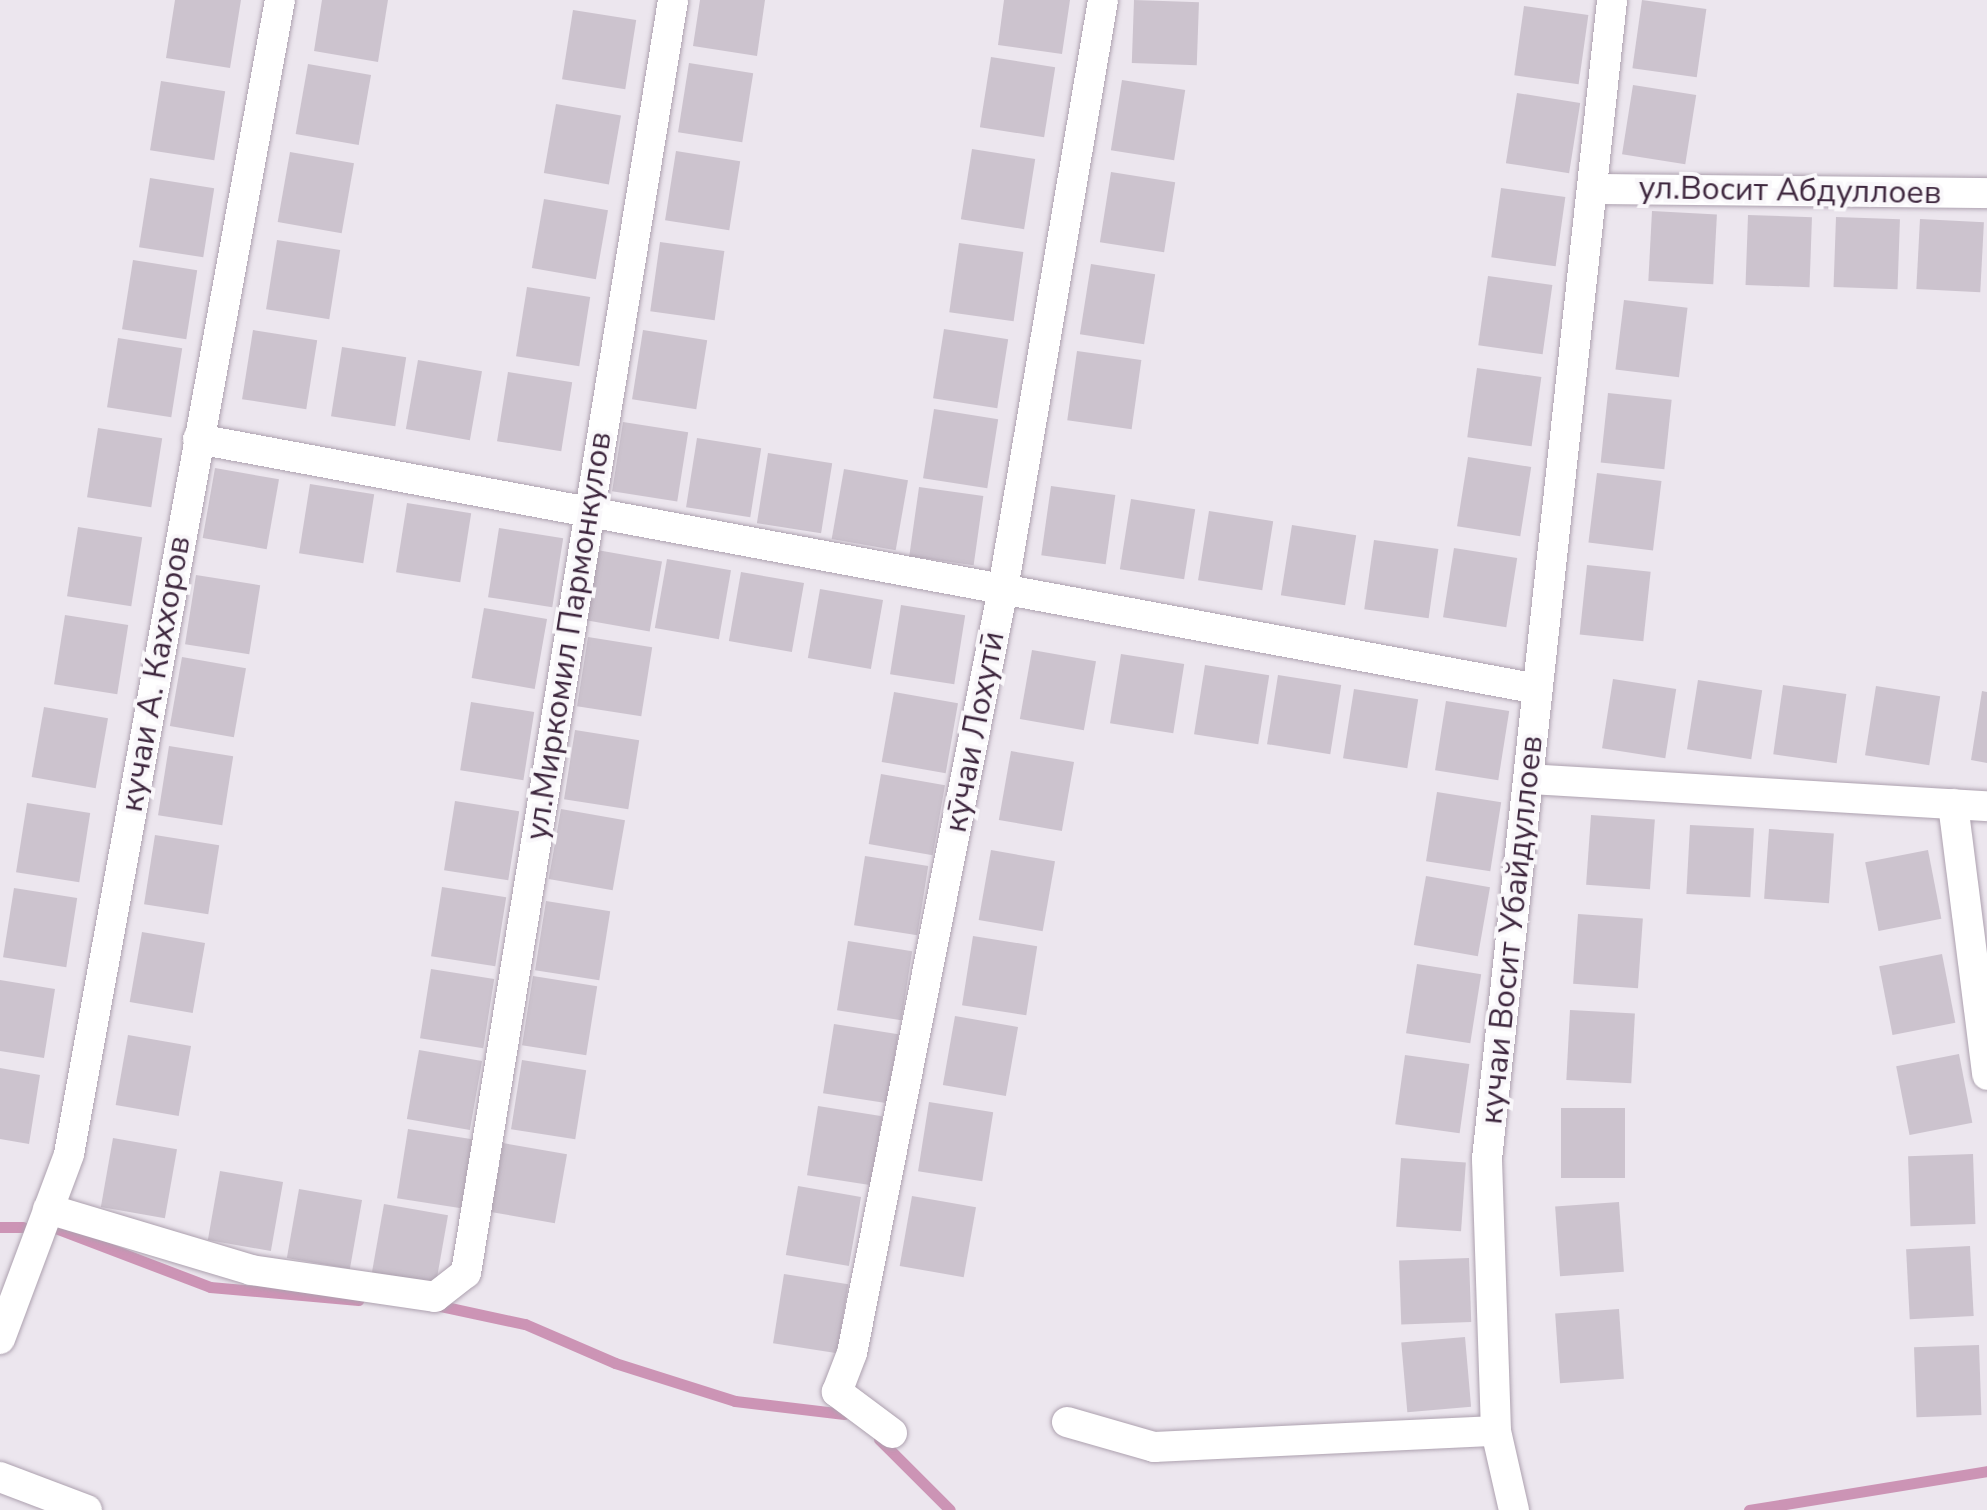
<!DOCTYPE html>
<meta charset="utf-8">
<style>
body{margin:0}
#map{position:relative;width:1987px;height:1510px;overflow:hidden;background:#ece6ee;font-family:"Nunito Sans",sans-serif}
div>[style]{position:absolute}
.stream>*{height:11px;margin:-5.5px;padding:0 5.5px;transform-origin:5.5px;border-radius:5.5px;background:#cc94b5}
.building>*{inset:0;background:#ccc3ce;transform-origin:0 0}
.roads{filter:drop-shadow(0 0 2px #ada1af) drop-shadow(0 0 2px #ada1af)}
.minor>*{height:30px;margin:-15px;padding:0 15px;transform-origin:15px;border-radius:15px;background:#fff}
span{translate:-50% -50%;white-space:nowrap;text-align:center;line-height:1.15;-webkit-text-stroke:8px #f9f7fa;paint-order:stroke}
.street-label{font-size:32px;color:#3e273e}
</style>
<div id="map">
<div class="stream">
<i style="left:0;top:1227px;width:23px"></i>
<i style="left:53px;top:1227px;width:168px;rotate:20.9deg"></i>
<i style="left:210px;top:1287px;width:149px;rotate:5deg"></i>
<i style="left:436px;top:1305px;width:91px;rotate:12.1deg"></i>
<i style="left:525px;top:1324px;width:98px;rotate:23.4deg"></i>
<i style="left:615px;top:1363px;width:126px;rotate:17.6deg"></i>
<i style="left:735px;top:1401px;width:110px;rotate:6.8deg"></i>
<i style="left:879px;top:1439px;width:100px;rotate:45deg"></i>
<i style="left:1749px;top:1510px;width:241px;rotate:-9.3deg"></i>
</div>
<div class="building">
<i style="clip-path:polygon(175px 0,241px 0,230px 68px,166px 58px)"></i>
<i style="clip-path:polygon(322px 0,388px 0,378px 62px,314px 51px)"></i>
<i style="clip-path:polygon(700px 0,765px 0,757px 56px,693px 46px)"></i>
<i style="clip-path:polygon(1004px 0,1070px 0,1062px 54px,998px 45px)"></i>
<i style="left:1134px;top:0;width:65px;height:63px;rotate:2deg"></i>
<i style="left:1642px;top:0;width:65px;height:69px;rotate:8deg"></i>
<i style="left:1524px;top:6px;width:65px;height:70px;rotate:8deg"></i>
<i style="left:573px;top:10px;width:64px;height:70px;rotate:9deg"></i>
<i style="left:991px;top:57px;width:65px;height:71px;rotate:9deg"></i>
<i style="left:689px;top:63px;width:65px;height:70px;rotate:9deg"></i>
<i style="left:308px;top:64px;width:64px;height:71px;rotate:10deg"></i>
<i style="left:1122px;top:80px;width:64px;height:71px;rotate:9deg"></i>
<i style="left:161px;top:81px;width:65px;height:70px;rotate:9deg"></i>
<i style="left:1633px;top:85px;width:64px;height:70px;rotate:9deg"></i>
<i style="left:1517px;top:93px;width:64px;height:71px;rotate:9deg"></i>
<i style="left:556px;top:104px;width:66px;height:70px;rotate:10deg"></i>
<i style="left:972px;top:149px;width:64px;height:71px;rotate:9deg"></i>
<i style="left:676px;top:151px;width:65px;height:70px;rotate:9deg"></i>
<i style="left:290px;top:152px;width:65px;height:71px;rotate:10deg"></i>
<i style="left:1111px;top:172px;width:65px;height:71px;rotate:9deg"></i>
<i style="left:150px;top:178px;width:65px;height:70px;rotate:9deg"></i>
<i style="left:1501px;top:188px;width:65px;height:70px;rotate:8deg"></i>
<i style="left:544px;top:199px;width:65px;height:70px;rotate:10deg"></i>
<i style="left:1652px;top:211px;width:65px;height:70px;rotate:3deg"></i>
<i style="left:1748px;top:215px;width:64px;height:70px;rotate:2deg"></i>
<i style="left:1836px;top:217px;width:64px;height:70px;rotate:2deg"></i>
<i style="left:1920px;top:219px;width:64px;height:70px;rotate:3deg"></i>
<i style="left:277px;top:240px;width:64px;height:70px;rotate:9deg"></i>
<i style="left:660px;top:242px;width:65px;height:70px;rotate:8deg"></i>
<i style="left:959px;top:243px;width:65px;height:70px;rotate:8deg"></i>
<i style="left:133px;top:260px;width:65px;height:70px;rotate:9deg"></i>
<i style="left:1091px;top:264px;width:65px;height:71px;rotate:9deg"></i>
<i style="left:1488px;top:276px;width:65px;height:70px;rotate:8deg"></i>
<i style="left:527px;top:287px;width:64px;height:70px;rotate:9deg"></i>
<i style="left:1624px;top:300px;width:64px;height:70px;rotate:7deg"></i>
<i style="left:944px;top:329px;width:65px;height:70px;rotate:9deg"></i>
<i style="left:253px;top:330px;width:65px;height:70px;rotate:9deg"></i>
<i style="left:643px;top:330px;width:65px;height:70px;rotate:9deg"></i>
<i style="left:118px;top:338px;width:65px;height:70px;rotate:9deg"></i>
<i style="left:342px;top:347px;width:65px;height:70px;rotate:9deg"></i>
<i style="left:1077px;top:351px;width:65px;height:70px;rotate:8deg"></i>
<i style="left:418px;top:360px;width:65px;height:70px;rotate:10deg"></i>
<i style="left:1477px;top:368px;width:65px;height:70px;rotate:8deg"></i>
<i style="left:508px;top:372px;width:65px;height:70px;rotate:9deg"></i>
<i style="left:1608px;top:393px;width:64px;height:70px;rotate:6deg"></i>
<i style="left:934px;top:409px;width:65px;height:70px;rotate:9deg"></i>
<i style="left:623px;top:422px;width:66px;height:70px;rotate:9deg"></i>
<i style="left:98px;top:428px;width:65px;height:70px;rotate:9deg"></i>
<i style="left:697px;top:438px;width:65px;height:70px;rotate:9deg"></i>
<i style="left:768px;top:453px;width:65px;height:71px;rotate:9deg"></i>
<i style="left:1468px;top:457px;width:64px;height:70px;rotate:9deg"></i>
<i style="left:215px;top:468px;width:65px;height:71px;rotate:10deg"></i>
<i style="left:844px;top:469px;width:65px;height:71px;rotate:10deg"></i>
<i style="left:1597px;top:473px;width:65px;height:70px;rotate:7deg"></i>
<i style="left:310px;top:484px;width:65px;height:70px;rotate:9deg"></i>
<i style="left:1051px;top:486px;width:65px;height:70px;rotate:8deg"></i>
<i style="left:919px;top:487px;width:65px;height:70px;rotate:8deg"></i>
<i style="left:1131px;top:499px;width:65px;height:71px;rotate:9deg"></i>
<i style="left:407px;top:503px;width:65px;height:70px;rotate:9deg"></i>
<i style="left:1209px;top:511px;width:65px;height:70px;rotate:9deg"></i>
<i style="left:1292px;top:525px;width:65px;height:71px;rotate:9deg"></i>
<i style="left:78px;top:527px;width:65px;height:70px;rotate:9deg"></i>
<i style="left:499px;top:528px;width:65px;height:70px;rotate:9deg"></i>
<i style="left:1374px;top:540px;width:65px;height:70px;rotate:8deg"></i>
<i style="left:1454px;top:548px;width:64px;height:70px;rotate:9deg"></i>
<i style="left:597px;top:550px;width:66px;height:71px;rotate:10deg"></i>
<i style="left:667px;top:559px;width:65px;height:70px;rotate:10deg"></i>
<i style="left:1587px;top:565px;width:64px;height:70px;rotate:6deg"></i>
<i style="left:741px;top:572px;width:64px;height:70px;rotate:10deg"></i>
<i style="left:196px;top:575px;width:65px;height:70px;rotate:9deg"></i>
<i style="left:820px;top:589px;width:64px;height:70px;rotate:10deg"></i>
<i style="left:901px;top:605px;width:65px;height:70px;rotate:9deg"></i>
<i style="left:484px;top:608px;width:64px;height:71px;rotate:10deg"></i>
<i style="left:65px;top:615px;width:64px;height:70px;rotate:9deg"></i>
<i style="left:588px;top:637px;width:65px;height:70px;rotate:9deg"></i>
<i style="left:1032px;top:650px;width:65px;height:70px;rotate:10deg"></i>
<i style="left:1121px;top:654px;width:64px;height:70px;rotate:9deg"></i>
<i style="left:182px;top:657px;width:65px;height:70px;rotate:10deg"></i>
<i style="left:1205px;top:665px;width:65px;height:70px;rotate:9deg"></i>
<i style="left:1278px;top:675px;width:64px;height:70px;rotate:9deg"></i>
<i style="left:1613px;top:679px;width:64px;height:70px;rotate:9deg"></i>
<i style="left:1698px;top:680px;width:65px;height:70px;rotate:9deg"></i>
<i style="left:1783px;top:685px;width:64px;height:70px;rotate:8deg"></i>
<i style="left:1876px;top:686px;width:65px;height:70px;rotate:9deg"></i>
<i style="left:1354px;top:689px;width:65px;height:70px;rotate:9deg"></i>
<i style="clip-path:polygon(1982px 691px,1987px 692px,1987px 763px,1971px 760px)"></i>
<i style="left:894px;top:692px;width:65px;height:71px;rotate:10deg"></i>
<i style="left:1446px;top:701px;width:64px;height:70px;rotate:9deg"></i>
<i style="left:471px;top:702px;width:64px;height:69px;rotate:9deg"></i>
<i style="left:44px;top:707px;width:65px;height:71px;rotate:10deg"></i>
<i style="left:575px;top:730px;width:65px;height:70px;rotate:9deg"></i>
<i style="left:169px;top:746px;width:65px;height:70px;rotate:9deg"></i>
<i style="left:1011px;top:751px;width:64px;height:70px;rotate:10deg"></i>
<i style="left:881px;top:774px;width:65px;height:71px;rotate:10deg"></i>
<i style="left:1437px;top:792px;width:65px;height:70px;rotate:9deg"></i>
<i style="left:455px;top:801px;width:65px;height:70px;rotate:9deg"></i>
<i style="left:27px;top:803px;width:64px;height:70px;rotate:9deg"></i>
<i style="left:561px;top:809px;width:65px;height:71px;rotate:10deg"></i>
<i style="left:1591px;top:815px;width:64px;height:70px;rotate:4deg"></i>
<i style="left:1690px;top:825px;width:64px;height:69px;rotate:3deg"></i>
<i style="left:1769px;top:829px;width:65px;height:70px;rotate:4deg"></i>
<i style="left:155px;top:835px;width:65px;height:70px;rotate:9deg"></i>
<i style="left:991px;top:850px;width:65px;height:71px;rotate:10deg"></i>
<i style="left:1928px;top:850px;width:70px;height:64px;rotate:79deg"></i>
<i style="left:865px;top:856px;width:64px;height:70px;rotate:9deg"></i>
<i style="left:1426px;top:876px;width:65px;height:70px;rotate:10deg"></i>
<i style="left:442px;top:887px;width:65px;height:70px;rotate:9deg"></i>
<i style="left:14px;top:888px;width:64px;height:70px;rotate:9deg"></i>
<i style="left:546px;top:901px;width:65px;height:70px;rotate:9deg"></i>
<i style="left:1578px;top:914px;width:65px;height:70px;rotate:4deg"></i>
<i style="left:142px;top:932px;width:64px;height:71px;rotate:10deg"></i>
<i style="left:973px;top:936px;width:65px;height:70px;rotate:9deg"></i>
<i style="left:848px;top:941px;width:65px;height:70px;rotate:9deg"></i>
<i style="left:1942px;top:954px;width:70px;height:64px;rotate:79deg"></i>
<i style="left:1417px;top:964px;width:65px;height:70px;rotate:9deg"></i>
<i style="left:431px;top:969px;width:64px;height:70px;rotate:9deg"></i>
<i style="left:533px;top:976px;width:65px;height:70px;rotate:9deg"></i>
<i style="clip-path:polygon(0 980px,55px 989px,44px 1058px,0 1051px)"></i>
<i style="left:1570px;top:1010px;width:65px;height:70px;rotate:3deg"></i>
<i style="left:955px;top:1016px;width:64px;height:70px;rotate:10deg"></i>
<i style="left:834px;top:1024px;width:65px;height:70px;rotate:9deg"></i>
<i style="left:128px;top:1035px;width:64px;height:71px;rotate:10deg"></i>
<i style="left:419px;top:1050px;width:64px;height:70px;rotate:10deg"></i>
<i style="left:1959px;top:1054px;width:70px;height:64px;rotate:79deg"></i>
<i style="left:1405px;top:1055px;width:65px;height:70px;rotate:8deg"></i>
<i style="left:522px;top:1060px;width:65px;height:70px;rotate:9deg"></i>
<i style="clip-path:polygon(0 1068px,40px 1075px,29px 1144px,0 1139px)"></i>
<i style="left:929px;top:1102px;width:65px;height:70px;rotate:9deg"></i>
<i style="left:818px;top:1106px;width:65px;height:70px;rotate:9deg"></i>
<i style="left:1561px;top:1108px;width:64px;height:70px"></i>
<i style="left:408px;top:1129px;width:65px;height:70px;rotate:9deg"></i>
<i style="left:113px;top:1138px;width:65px;height:70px;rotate:10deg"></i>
<i style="left:503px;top:1143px;width:65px;height:70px;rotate:10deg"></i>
<i style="left:1973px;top:1154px;width:70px;height:65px;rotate:88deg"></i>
<i style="left:1401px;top:1158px;width:65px;height:69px;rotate:4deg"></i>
<i style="left:220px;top:1171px;width:64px;height:70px;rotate:10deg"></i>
<i style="left:798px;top:1186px;width:64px;height:70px;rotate:10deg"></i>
<i style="left:299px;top:1189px;width:64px;height:70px;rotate:10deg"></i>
<i style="left:912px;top:1196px;width:65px;height:71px;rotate:10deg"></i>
<i style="left:1619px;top:1202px;width:70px;height:64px;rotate:86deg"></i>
<i style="left:384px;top:1204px;width:65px;height:70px;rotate:10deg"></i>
<i style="left:1970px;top:1246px;width:70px;height:64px;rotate:87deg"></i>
<i style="left:1469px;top:1258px;width:64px;height:70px;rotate:88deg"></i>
<i style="left:784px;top:1274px;width:65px;height:70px;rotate:9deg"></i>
<i style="left:1619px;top:1309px;width:70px;height:64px;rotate:86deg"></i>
<i style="left:1465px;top:1337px;width:70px;height:64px;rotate:85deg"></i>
<i style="left:1979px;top:1345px;width:70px;height:65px;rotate:88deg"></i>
</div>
<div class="roads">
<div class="minor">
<i style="left:1592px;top:189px;width:395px;rotate:0.6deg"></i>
<i style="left:198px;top:439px;width:1363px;rotate:10.57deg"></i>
<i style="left:1529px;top:779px;width:459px;rotate:3.4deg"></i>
<i style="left:1953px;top:804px;width:273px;rotate:82.8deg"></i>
<i style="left:48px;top:1209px;width:212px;rotate:16.7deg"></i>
<i style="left:251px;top:1270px;width:186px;rotate:8.3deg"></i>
<i style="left:435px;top:1297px;width:39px;rotate:-38deg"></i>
<i style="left:466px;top:1273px;width:1290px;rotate:-80.76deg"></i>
<i style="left:0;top:1339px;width:197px;rotate:-69.5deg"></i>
<i style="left:69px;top:1154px;width:1173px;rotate:-79.64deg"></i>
<i style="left:1067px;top:1422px;width:91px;rotate:16deg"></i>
<i style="left:1154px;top:1447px;width:342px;rotate:-2.7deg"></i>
<i style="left:1496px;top:1431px;width:272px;rotate:-91.9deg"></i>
<i style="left:1487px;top:1159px;width:1166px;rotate:-83.84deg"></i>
<i style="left:1496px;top:1431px;width:81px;rotate:77.2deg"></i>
<i style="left:892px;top:1433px;width:69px;rotate:-143.3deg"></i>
<i style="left:837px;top:1392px;width:42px;rotate:-69deg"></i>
<i style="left:852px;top:1353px;width:779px;rotate:-78.82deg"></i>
<i style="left:1003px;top:589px;width:597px;rotate:-80.36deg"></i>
<i style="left:0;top:1477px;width:93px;rotate:20.8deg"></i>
</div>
</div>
<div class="street-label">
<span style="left:1790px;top:191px;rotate:1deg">ул.Восит Абдуллоев</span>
<span style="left:569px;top:636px;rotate:-81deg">ул.Миркомил Пармонкулов</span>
<span style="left:156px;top:674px;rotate:-80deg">кучаи А. Каххоров</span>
<span style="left:975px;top:732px;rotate:-79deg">кӯчаи Лохутӣ</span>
<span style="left:1512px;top:930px;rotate:-84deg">кучаи Восит Убайдуллоев</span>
</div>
</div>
